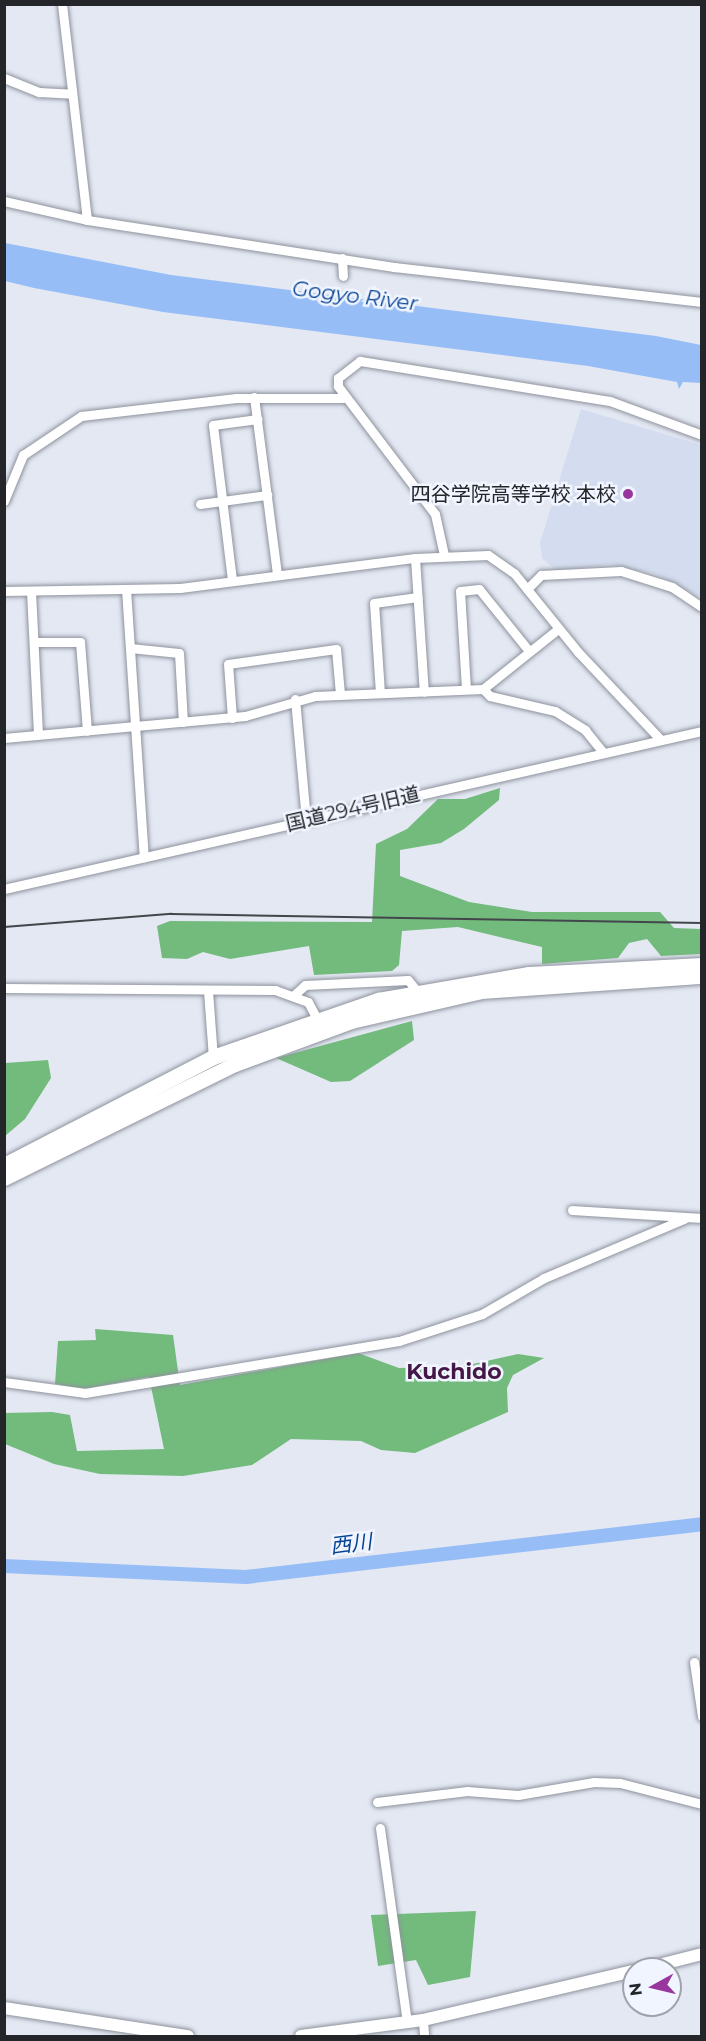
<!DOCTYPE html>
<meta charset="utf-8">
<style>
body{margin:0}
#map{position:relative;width:706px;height:2041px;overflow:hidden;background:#e3e8f3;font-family:Montserrat,"Noto Sans JP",sans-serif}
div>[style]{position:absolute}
.built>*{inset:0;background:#d4ddef}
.forest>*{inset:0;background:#73bb7d}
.water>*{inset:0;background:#97bdf6}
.river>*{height:14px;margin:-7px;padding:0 7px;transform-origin:7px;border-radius:7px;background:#97bdf6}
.roads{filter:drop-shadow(0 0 2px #8d929c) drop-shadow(0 0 2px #8d929c)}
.minor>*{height:9px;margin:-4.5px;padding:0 4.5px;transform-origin:4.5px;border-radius:4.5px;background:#fff}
.major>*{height:12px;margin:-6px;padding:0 6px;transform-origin:6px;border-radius:6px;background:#fff}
.highway>*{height:15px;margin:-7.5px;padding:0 7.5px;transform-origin:7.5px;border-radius:7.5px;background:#fff}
.rail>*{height:2px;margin:-1px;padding:0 1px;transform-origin:1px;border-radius:1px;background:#43464b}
.dots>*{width:16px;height:16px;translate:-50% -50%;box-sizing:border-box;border:3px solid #f1f5ff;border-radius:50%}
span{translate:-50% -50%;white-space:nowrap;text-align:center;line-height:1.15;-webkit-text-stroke:5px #f1f5ff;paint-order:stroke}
.poi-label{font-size:20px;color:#232529}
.right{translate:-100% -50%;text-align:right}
.street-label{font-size:20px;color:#232529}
.water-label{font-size:21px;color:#064394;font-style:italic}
.quarter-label{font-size:22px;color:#451748;font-weight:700}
.frame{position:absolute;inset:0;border:6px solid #232529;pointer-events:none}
.north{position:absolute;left:622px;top:1957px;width:60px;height:60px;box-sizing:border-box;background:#f1f5ff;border:2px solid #9fa2a9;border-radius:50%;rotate:262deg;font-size:16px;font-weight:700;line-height:24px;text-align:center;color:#232529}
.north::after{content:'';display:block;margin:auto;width:21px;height:27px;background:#97369d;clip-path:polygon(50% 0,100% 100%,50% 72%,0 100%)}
</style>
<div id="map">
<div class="built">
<i style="clip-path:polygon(581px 409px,701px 445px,701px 597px,656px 574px,610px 564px,557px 571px,542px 558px,540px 543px)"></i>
</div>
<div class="forest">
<i style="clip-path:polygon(500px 788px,499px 800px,464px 829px,441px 843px,400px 850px,400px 876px,469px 902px,532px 912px,660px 912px,674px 928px,701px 929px,701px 954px,661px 956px,647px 939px,629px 943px,618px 958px,542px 964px,542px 947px,458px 927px,402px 931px,399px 965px,392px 971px,314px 975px,309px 946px,230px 959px,203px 952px,187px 959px,162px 958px,157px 926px,170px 921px,372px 922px,376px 844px,407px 829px,438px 799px,465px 799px)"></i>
<i style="clip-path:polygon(412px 1021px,414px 1040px,350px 1081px,331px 1082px,276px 1058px)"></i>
<i style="clip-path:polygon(48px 1060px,51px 1078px,25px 1119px,5px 1136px,5px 1063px)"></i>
<i style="clip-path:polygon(95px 1329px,173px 1335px,180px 1385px,358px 1353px,399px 1368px,464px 1366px,518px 1354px,544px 1358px,513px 1375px,507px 1388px,508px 1412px,415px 1453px,381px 1450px,361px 1441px,291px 1439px,252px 1465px,183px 1476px,100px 1474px,54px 1464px,5px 1444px,4px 1413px,52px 1412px,70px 1415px,77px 1451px,164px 1449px,149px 1377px,84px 1389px,55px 1384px,58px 1341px,96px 1340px)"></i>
<i style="clip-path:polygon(476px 1911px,470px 1977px,428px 1985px,416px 1960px,378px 1966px,371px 1915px)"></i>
</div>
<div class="water">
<i style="clip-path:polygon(5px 243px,171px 275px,656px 336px,701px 345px,701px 383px,683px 382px,679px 389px,677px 382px,588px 366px,163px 312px,34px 288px,5px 281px)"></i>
</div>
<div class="river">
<i style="left:4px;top:1566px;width:242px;rotate:2.6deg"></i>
<i style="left:246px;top:1577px;width:459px;rotate:-6.6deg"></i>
</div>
<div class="roads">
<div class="minor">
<i style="left:62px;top:4px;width:217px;rotate:83.4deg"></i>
<i style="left:4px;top:78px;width:38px;rotate:22deg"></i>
<i style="left:39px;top:92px;width:33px;rotate:3deg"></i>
<i style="left:4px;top:201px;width:85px;rotate:12.9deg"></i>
<i style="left:87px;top:220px;width:311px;rotate:8.7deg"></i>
<i style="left:394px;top:267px;width:310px;rotate:6.5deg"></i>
<i style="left:342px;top:258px;width:18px;rotate:87deg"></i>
<i style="left:254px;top:397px;width:178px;rotate:82.6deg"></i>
<i style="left:4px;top:501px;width:50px;rotate:-67.6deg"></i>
<i style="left:23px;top:455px;width:70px;rotate:-33.9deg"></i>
<i style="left:81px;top:416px;width:156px;rotate:-6.6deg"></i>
<i style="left:236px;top:398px;width:107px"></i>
<i style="left:200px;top:504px;width:68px;rotate:-7.7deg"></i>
<i style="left:444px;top:555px;width:42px;rotate:-102.4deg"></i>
<i style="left:435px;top:514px;width:161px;rotate:-127.2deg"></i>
<i style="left:338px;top:386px;width:8px;rotate:-90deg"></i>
<i style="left:338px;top:378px;width:28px;rotate:-38deg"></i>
<i style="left:360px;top:361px;width:253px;rotate:9.1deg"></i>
<i style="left:610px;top:401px;width:98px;rotate:20.3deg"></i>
<i style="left:415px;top:558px;width:134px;rotate:86.2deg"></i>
<i style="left:232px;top:580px;width:156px;rotate:-97deg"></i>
<i style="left:213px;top:425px;width:45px;rotate:-7.6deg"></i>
<i style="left:126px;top:589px;width:269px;rotate:86.2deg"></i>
<i style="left:527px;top:589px;width:20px;rotate:-45deg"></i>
<i style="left:541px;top:575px;width:80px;rotate:-2.9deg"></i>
<i style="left:621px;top:571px;width:53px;rotate:17.4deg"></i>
<i style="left:672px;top:587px;width:36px;rotate:34deg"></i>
<i style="left:4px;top:591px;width:176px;rotate:-1deg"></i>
<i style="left:180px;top:588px;width:237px;rotate:-7.3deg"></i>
<i style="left:415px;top:558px;width:73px;rotate:-2.4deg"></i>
<i style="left:488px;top:555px;width:32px;rotate:35deg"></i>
<i style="left:514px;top:573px;width:102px;rotate:51deg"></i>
<i style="left:578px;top:652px;width:118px;rotate:46.7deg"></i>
<i style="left:31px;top:591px;width:144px;rotate:87.2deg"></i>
<i style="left:34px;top:642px;width:46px"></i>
<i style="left:80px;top:642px;width:89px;rotate:85.5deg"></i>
<i style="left:130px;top:648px;width:49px;rotate:5.8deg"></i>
<i style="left:179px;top:653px;width:69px;rotate:86.7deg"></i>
<i style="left:466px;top:689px;width:98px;rotate:-93.5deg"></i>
<i style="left:460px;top:591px;width:19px;rotate:-6deg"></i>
<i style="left:479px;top:589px;width:80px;rotate:51.1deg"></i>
<i style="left:483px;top:689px;width:10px;rotate:45deg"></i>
<i style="left:490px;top:696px;width:67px;rotate:13deg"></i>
<i style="left:555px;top:711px;width:36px;rotate:32deg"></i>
<i style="left:585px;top:730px;width:27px;rotate:51deg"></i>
<i style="left:380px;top:693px;width:90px;rotate:-93.8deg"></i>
<i style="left:374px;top:603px;width:44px;rotate:-7.8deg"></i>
<i style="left:295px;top:699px;width:121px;rotate:84.8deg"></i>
<i style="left:232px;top:718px;width:54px;rotate:-94.2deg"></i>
<i style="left:228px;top:664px;width:109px;rotate:-7.9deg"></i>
<i style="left:336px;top:649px;width:45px;rotate:84.9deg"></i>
<i style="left:4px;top:738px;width:242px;rotate:-5.2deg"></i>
<i style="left:245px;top:716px;width:73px;rotate:-15.9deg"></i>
<i style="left:315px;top:696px;width:168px;rotate:-2.4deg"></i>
<i style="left:483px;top:689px;width:96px;rotate:-38.7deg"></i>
<i style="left:4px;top:889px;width:716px;rotate:-12.75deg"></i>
<i style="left:4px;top:988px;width:271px;rotate:0.4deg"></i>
<i style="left:275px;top:990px;width:35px;rotate:20deg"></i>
<i style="left:308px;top:1002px;width:24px;rotate:62deg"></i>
<i style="left:208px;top:991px;width:66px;rotate:85.7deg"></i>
<i style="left:294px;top:995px;width:15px;rotate:-42deg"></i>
<i style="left:305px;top:985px;width:103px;rotate:-2.8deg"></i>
<i style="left:408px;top:980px;width:13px;rotate:51deg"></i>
<i style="left:572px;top:1210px;width:130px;rotate:3.5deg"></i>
<i style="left:4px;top:1382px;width:82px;rotate:7.7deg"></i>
<i style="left:85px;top:1393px;width:318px;rotate:-9.4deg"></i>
<i style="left:399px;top:1341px;width:87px;rotate:-18deg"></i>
<i style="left:482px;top:1314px;width:72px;rotate:-30.1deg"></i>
<i style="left:544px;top:1278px;width:152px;rotate:-22.9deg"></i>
<i style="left:694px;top:1662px;width:55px;rotate:81.6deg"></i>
<i style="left:377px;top:1802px;width:91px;rotate:-7deg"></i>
<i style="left:467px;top:1791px;width:51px;rotate:4.5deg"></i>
<i style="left:518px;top:1795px;width:77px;rotate:-9.7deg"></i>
<i style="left:594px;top:1782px;width:26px;rotate:2deg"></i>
<i style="left:620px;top:1783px;width:85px;rotate:14.4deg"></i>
<i style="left:380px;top:1828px;width:196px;rotate:82.1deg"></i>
<i style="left:423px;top:2020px;width:16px;rotate:86deg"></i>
</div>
<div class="major">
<i style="left:643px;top:1969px;width:61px;rotate:-14.3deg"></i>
<i style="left:4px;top:2008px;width:186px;rotate:8.7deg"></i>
<i style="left:301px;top:2036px;width:123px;rotate:-7.5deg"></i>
<i style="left:423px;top:2020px;width:217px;rotate:-13.1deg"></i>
</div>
<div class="highway">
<i style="left:4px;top:1165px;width:235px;rotate:-27.3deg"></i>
<i style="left:213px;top:1057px;width:175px;rotate:-19.1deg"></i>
<i style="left:378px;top:1000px;width:153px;rotate:-9.8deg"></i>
<i style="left:529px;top:974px;width:173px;rotate:-3deg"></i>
<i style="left:4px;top:1178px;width:258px;rotate:-26.3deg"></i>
<i style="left:235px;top:1064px;width:124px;rotate:-20.3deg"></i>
<i style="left:351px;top:1021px;width:133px;rotate:-13deg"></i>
<i style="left:481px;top:991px;width:222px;rotate:-3.9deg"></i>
</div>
</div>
<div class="rail">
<i style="left:4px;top:927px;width:168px;rotate:-4.5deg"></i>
<i style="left:171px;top:914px;width:531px;rotate:0.97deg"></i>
</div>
<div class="dots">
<i style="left:628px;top:494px;background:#97369d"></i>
</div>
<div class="poi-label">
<span class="right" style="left:616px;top:494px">四谷学院高等学校 本校</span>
</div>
<div class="street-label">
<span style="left:353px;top:809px;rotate:-13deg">国道294号旧道</span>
</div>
<div class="water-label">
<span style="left:355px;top:296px;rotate:7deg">Gogyo River</span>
<span style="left:351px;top:1544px;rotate:-7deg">西川</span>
</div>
<div class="quarter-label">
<span style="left:454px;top:1372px">Kuchido</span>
</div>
<div class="frame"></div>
<div class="north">N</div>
</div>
